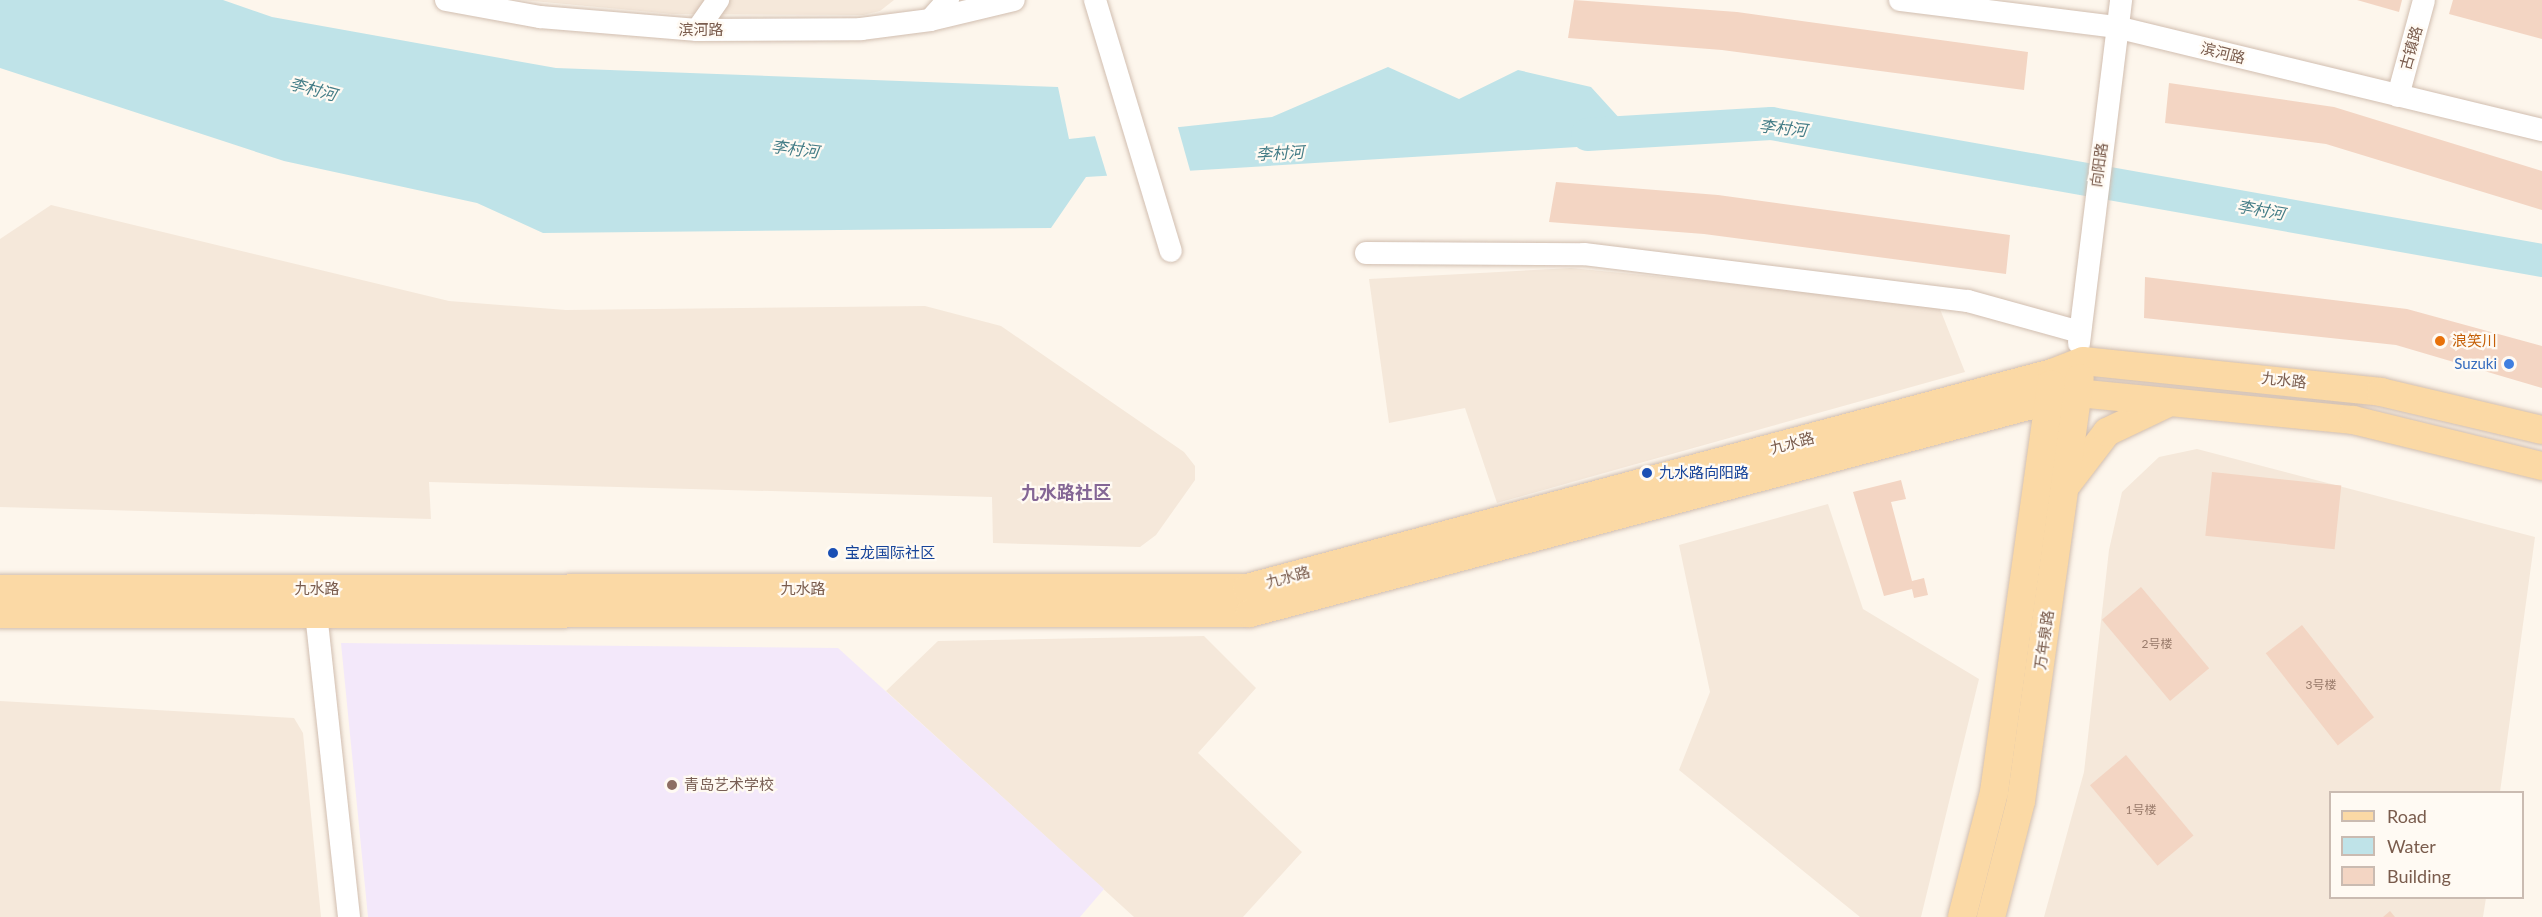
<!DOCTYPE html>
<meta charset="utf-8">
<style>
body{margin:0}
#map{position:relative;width:2542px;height:917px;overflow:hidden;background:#fdf6ec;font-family:Lato,"Noto Sans SC",sans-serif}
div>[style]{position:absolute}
.residential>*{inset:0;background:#f5e8da}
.education>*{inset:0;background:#f3e8fa}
.water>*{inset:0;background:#bfe3e8}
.pier>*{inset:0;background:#fdf6ec}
.river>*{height:33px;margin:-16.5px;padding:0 16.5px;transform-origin:16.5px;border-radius:16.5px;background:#bfe3e8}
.building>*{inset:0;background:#f3d5c3;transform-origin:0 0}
.roads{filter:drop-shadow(0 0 2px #d1beb0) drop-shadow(0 0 2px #d1beb0)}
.minor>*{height:22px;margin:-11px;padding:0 11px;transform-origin:11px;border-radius:11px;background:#fff}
.major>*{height:28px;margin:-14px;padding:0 14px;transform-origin:14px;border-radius:14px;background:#fbd9a5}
.dots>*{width:16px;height:16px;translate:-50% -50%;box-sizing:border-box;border:3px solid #fffaf3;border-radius:50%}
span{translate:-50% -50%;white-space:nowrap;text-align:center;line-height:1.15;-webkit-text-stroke:4.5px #fffaf3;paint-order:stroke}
.number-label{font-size:12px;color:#987a6a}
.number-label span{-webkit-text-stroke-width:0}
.street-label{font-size:15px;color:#7a5c4d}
.food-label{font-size:15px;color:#c56008}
.left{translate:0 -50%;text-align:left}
.shop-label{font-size:15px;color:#366cbe}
.right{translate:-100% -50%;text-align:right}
.transit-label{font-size:15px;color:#164399}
.education-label{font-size:15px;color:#785e54}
.water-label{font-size:16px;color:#437c86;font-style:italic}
.quarter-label{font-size:18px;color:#846695;font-weight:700}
.legend{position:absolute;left:2329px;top:791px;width:195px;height:108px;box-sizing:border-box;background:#fffaf3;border:2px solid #cabbb1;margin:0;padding:8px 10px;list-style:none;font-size:18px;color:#7a5c4d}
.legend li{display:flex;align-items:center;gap:12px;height:30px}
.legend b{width:30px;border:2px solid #cabbb1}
</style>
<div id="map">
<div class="residential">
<i style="clip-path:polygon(522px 0,894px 0,880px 11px,863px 15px,673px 14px)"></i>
<i style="clip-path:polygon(51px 205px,449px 301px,566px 310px,925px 306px,1001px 326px,1184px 452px,1195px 466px,1195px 480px,1156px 535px,1140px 547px,993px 543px,992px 497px,429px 482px,431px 519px,0 507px,0 239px)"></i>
<i style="clip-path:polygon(1571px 268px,1938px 304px,1965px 372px,1497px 503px,1465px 408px,1389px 423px,1369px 279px)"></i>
<i style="clip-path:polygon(2197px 449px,2535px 537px,2500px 792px,2330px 792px,2330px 898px,2486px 898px,2483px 917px,2044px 917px,2084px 772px,2109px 550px,2122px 492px,2159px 457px)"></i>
<i style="clip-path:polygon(1828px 504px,1863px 609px,1979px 679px,1921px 917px,1860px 917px,1679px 770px,1710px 692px,1679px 545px)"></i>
<i style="clip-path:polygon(1204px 636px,1256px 688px,1198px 753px,1302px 852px,1243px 917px,1134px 917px,886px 691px,938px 641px)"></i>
<i style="clip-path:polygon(0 701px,294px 718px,303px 733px,321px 917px,0 917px)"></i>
</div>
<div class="education">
<i style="clip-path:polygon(341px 643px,838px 648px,1104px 889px,1080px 917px,368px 917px)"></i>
</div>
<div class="water">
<i style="clip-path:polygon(0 0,223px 0,272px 17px,556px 68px,1058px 87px,1069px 139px,1272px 117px,1388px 67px,1459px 99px,1518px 70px,1591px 87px,1642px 143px,1086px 177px,1051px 228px,543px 233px,477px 203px,284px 161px,0 68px)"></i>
</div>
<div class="pier">
<i style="clip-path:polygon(1177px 124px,1191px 174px,1108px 179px,1094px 133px)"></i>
</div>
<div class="river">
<i style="left:1587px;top:134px;width:184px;rotate:-3.4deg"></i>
<i style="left:1771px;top:123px;width:783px;rotate:10.08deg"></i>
</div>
<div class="building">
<i style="clip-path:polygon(1574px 0,1737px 12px,2028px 52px,2024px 90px,1722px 50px,1568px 38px)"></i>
<i style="clip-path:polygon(2357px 0,2402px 0,2399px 12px)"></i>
<i style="clip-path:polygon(2453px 0,2542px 0,2542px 39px,2449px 14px)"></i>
<i style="clip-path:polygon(2169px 83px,2334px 107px,2542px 171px,2542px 210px,2326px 144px,2165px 123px)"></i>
<i style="clip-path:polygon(1556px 182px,1718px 195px,2010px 235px,2006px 274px,1704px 234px,1549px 222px)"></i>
<i style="clip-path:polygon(2145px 277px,2407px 309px,2542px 346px,2542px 388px,2396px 345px,2144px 318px)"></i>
<i style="left:2212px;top:472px;width:130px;height:64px;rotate:6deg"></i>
<i style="clip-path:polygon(1901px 480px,1906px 499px,1891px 502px,1912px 581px,1924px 578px,1928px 595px,1914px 598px,1912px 589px,1884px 596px,1853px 492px)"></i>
<i style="left:2141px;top:587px;width:106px;height:51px;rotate:50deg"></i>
<i style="left:2302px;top:625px;width:117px;height:46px;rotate:52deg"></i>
<i style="left:2126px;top:755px;width:105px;height:47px;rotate:50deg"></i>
<i style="clip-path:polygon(2390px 911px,2395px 917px,2383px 917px)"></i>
</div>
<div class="roads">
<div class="minor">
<i style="left:446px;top:0;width:96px;rotate:10.3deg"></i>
<i style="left:540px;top:17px;width:158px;rotate:4.7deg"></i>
<i style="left:697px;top:30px;width:164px;rotate:-0.3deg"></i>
<i style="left:861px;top:29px;width:70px;rotate:-7.4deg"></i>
<i style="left:930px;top:20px;width:27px;rotate:-48deg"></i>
<i style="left:1095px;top:0;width:262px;rotate:73.2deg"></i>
<i style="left:1900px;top:0;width:218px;rotate:7.1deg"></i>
<i style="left:2116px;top:27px;width:438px;rotate:13.6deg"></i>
<i style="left:930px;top:20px;width:86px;rotate:-13.4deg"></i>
<i style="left:697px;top:30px;width:37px;rotate:-55deg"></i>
<i style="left:2398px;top:96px;width:99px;rotate:-74.8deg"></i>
<i style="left:1366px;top:253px;width:218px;rotate:0.3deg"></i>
<i style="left:1584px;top:254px;width:387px;rotate:7deg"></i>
<i style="left:1968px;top:301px;width:112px;rotate:15.5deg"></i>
<i style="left:2079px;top:343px;width:346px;rotate:-83deg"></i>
<i style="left:316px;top:613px;width:306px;rotate:83.8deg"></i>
</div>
<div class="major">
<i style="left:2068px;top:483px;width:64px;rotate:-52.6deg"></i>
<i style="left:2107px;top:432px;width:65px;rotate:-25.4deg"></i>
<i style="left:0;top:589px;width:1247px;rotate:-0.05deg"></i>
<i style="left:1247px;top:588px;width:833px;rotate:-14.95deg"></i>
<i style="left:2052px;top:373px;width:33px;rotate:-21deg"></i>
<i style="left:2083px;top:361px;width:300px;rotate:5.9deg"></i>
<i style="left:2381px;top:392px;width:165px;rotate:13.3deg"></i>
<i style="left:0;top:614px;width:1250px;rotate:-0.05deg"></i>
<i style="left:1250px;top:613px;width:856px;rotate:-14.9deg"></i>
<i style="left:2077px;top:393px;width:277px;rotate:5.6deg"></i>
<i style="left:2353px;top:420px;width:195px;rotate:13.7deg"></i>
<i style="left:1962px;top:917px;width:129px;rotate:-75.6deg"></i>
<i style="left:1994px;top:792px;width:412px;rotate:-82deg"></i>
<i style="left:1991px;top:917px;width:120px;rotate:-75.5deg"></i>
<i style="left:2021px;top:801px;width:427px;rotate:-82.1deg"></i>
</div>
</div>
<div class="dots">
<i style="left:2440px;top:341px;background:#e8710a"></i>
<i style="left:2509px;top:364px;background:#3f7fe0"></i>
<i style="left:1647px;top:473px;background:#1a4fb4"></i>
<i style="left:833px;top:553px;background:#1a4fb4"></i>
<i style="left:672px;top:785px;background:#8d6e63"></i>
</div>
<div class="number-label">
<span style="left:2157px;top:644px">2号楼</span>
<span style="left:2321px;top:685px">3号楼</span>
<span style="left:2141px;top:810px">1号楼</span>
</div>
<div class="street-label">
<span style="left:701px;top:30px">滨河路</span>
<span style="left:2411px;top:48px;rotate:-74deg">古镇路</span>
<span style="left:2223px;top:53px;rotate:14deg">滨河路</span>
<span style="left:2099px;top:165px;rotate:-82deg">向阳路</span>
<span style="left:2284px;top:380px;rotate:6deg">九水路</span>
<span style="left:1792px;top:443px;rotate:-15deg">九水路</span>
<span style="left:1288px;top:577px;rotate:-15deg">九水路</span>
<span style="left:317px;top:589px">九水路</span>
<span style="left:803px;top:589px">九水路</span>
<span style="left:2044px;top:640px;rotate:-82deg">万年泉路</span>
</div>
<div class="food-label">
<span class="left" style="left:2452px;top:341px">浪笑川</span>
</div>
<div class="shop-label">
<span class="right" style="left:2497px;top:364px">Suzuki</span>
</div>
<div class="transit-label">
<span class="left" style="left:1659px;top:473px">九水路向阳路</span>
<span class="left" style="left:845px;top:553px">宝龙国际社区</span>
</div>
<div class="education-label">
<span class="left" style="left:684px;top:785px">青岛艺术学校</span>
</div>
<div class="water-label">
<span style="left:313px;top:89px;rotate:15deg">李村河</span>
<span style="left:1783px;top:128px;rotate:6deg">李村河</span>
<span style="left:795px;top:149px;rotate:7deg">李村河</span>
<span style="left:1280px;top:153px;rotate:-3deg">李村河</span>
<span style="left:2261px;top:210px;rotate:10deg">李村河</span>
</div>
<div class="quarter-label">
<span style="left:1066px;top:492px">九水路社区</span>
</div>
<ul class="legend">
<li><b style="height:8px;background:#fbd9a5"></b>Road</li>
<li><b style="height:16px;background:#bfe3e8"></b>Water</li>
<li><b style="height:16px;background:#f3d5c3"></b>Building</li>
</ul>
</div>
